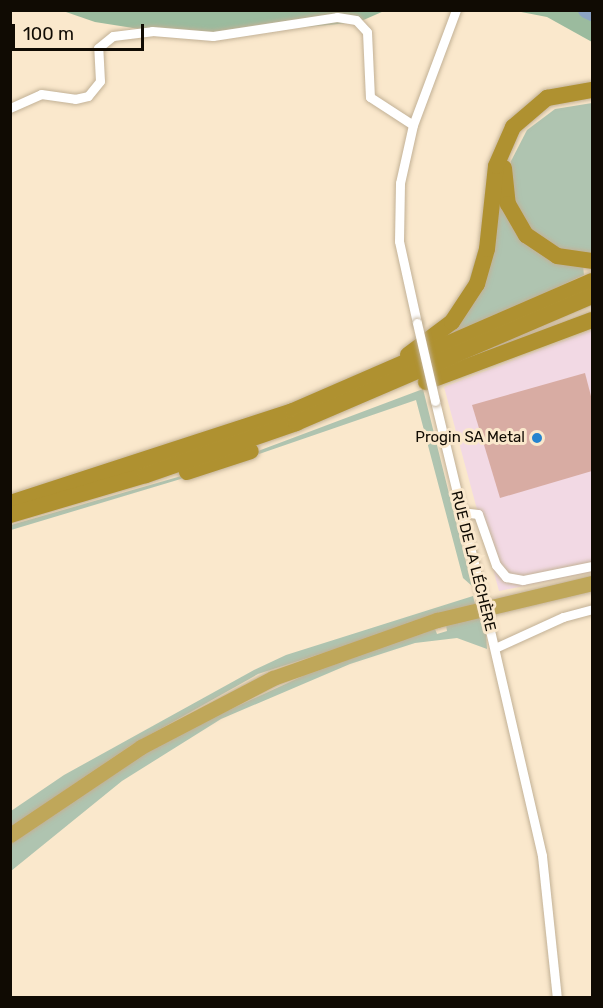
<!DOCTYPE html>
<meta charset="utf-8">
<style>
body{margin:0}
#map{position:relative;width:603px;height:1008px;overflow:hidden;background:#fae8cc;font-family:Rubik,sans-serif}
div>[style]{position:absolute}
.industrial>*{inset:0;background:#f2d9e4}
.green>*{inset:0;background:#afc4b0}
.forest>*{inset:0;background:#9bbb9e}
.river>*{height:16px;margin:-8px;padding:0 8px;transform-origin:8px;border-radius:8px;background:#8ca4c3}
.building>*{inset:0;background:#d8aca3}
.roads{filter:drop-shadow(0 0 2px #c2b196) drop-shadow(0 0 2px #c2b196)}
.minor>*{height:9px;margin:-4.5px;padding:0 4.5px;transform-origin:4.5px;border-radius:4.5px;background:#fff}
.trunk>*{height:15px;margin:-7.5px;padding:0 7.5px;transform-origin:7.5px;border-radius:7.5px;background:#bfa75a}
.motorway>*{height:16px;margin:-8px;padding:0 8px;transform-origin:8px;border-radius:8px;background:#af9130}
.bridges{filter:drop-shadow(0 0 2px #c2b196) drop-shadow(0 0 2px #c2b196)}
.minor-bridge>*{height:9px;margin:-4.5px;padding:0 4.5px;transform-origin:4.5px;border-radius:4.5px;background:#fff}
.dots>*{width:16px;height:16px;translate:-50% -50%;box-sizing:border-box;border:3px solid #fae8cc;border-radius:50%}
span{translate:-50% -50%;white-space:nowrap;text-align:center;line-height:1.15;-webkit-text-stroke:6px #fae8cc;paint-order:stroke}
.poi-label{font-size:15px;color:#100b03}
.right{translate:-100% -50%;text-align:right}
.street-label{font-size:15px;color:#100b03}
.frame{position:absolute;inset:0;border:12px solid #100b03;pointer-events:none}
.scale{position:absolute;left:12px;top:24px;width:132px;height:27px;box-sizing:border-box;border:3px solid #100b03;border-top:0;padding-left:8px;font-size:18px;line-height:21px;white-space:nowrap;color:#100b03;-webkit-text-stroke:4px #fae8cc;paint-order:stroke}
</style>
<div id="map">
<div class="industrial">
<i style="clip-path:polygon(592px 330px,592px 572px,499px 591px,444px 387px)"></i>
</div>
<div class="green">
<i style="clip-path:polygon(592px 103px,592px 255px,575px 255px,540px 241px,517px 214px,509px 180px,511px 161px,527px 130px,555px 109px)"></i>
<i style="clip-path:polygon(495px 193px,508px 215px,583px 266px,584px 275px,435px 344px,457px 322px)"></i>
<i style="clip-path:polygon(423px 389px,472px 586px,463px 578px,416px 400px,224px 466px,11px 530px,11px 525px,223px 464px)"></i>
<i style="clip-path:polygon(473px 596px,475px 604px,258px 674px,130px 746px,11px 827px,11px 811px,64px 775px,254px 670px,286px 655px)"></i>
<i style="clip-path:polygon(478px 616px,486px 633px,487px 649px,457px 638px,415px 643px,350px 664px,221px 719px,122px 781px,11px 871px,11px 844px,18px 838px,95px 783px,177px 734px,331px 663px,435px 629px,437px 634px,447px 631px,446px 625px)"></i>
</div>
<div class="forest">
<i style="clip-path:polygon(63px 11px,384px 11px,359px 22px,224px 35px,152px 31px,95px 22px)"></i>
<i style="clip-path:polygon(516px 11px,592px 11px,592px 42px,547px 17px)"></i>
</div>
<div class="river">
<i style="left:586px;top:10px;width:7px;rotate:27deg"></i>
</div>
<div class="building">
<i style="clip-path:polygon(585px 373px,592px 400px,592px 471px,500px 498px,472px 405px)"></i>
</div>
<div class="roads">
<div class="minor">
<i style="left:10px;top:108px;width:34px;rotate:-24deg"></i>
<i style="left:41px;top:94px;width:34px;rotate:8deg"></i>
<i style="left:75px;top:99px;width:13px;rotate:-13deg"></i>
<i style="left:88px;top:96px;width:19px;rotate:-51deg"></i>
<i style="left:100px;top:81px;width:33px;rotate:-93deg"></i>
<i style="left:98px;top:48px;width:19px;rotate:-39deg"></i>
<i style="left:113px;top:36px;width:39px;rotate:-7deg"></i>
<i style="left:152px;top:31px;width:61px;rotate:4.7deg"></i>
<i style="left:213px;top:36px;width:125px;rotate:-8.7deg"></i>
<i style="left:337px;top:17px;width:19px;rotate:9deg"></i>
<i style="left:356px;top:20px;width:16px;rotate:47deg"></i>
<i style="left:367px;top:32px;width:65px;rotate:87.4deg"></i>
<i style="left:370px;top:97px;width:51px;rotate:33.1deg"></i>
<i style="left:417px;top:323px;width:84px;rotate:-102.4deg"></i>
<i style="left:399px;top:241px;width:58px;rotate:-89deg"></i>
<i style="left:400px;top:183px;width:59px;rotate:-77.4deg"></i>
<i style="left:413px;top:125px;width:123px;rotate:-69.5deg"></i>
<i style="left:435px;top:401px;width:193px;rotate:76.5deg"></i>
<i style="left:461px;top:512px;width:17px;rotate:7deg"></i>
<i style="left:478px;top:514px;width:54px;rotate:70.6deg"></i>
<i style="left:496px;top:565px;width:16px;rotate:50deg"></i>
<i style="left:506px;top:577px;width:17px;rotate:10deg"></i>
<i style="left:523px;top:580px;width:70px;rotate:-11.5deg"></i>
<i style="left:489px;top:626px;width:236px;rotate:77deg"></i>
<i style="left:542px;top:856px;width:143px;rotate:84deg"></i>
<i style="left:495px;top:648px;width:75px;rotate:-24.5deg"></i>
<i style="left:563px;top:617px;width:30px;rotate:-15deg"></i>
</div>
<div class="trunk">
<i style="left:10px;top:835px;width:158px;rotate:-33.9deg"></i>
<i style="left:141px;top:747px;width:149px;rotate:-27.6deg"></i>
<i style="left:273px;top:678px;width:174px;rotate:-19.5deg"></i>
<i style="left:437px;top:620px;width:159px;rotate:-13.4deg"></i>
</div>
<div class="motorway">
<i style="left:504px;top:168px;width:36px;rotate:84deg"></i>
<i style="left:508px;top:204px;width:36px;rotate:60deg"></i>
<i style="left:526px;top:235px;width:37px;rotate:34deg"></i>
<i style="left:557px;top:256px;width:35px;rotate:8deg"></i>
<i style="left:408px;top:355px;width:55px;rotate:-36.9deg"></i>
<i style="left:452px;top:322px;width:45px;rotate:-56.7deg"></i>
<i style="left:477px;top:284px;width:36px;rotate:-74deg"></i>
<i style="left:487px;top:249px;width:83px;rotate:-83.8deg"></i>
<i style="left:496px;top:166px;width:43px;rotate:-66.4deg"></i>
<i style="left:513px;top:127px;width:45px;rotate:-40.5deg"></i>
<i style="left:547px;top:98px;width:46px;rotate:-10.1deg"></i>
<i style="left:426px;top:382px;width:177px;rotate:-20.5deg"></i>
<i style="left:187px;top:472px;width:67px;rotate:-18.2deg"></i>
<i style="left:10px;top:503px;width:298px;rotate:-18deg"></i>
<i style="left:293px;top:411px;width:326px;rotate:-23.5deg"></i>
<i style="left:10px;top:515px;width:142px;rotate:-16.4deg"></i>
<i style="left:146px;top:475px;width:159px;rotate:-19.1deg"></i>
<i style="left:296px;top:423px;width:322px;rotate:-23.2deg"></i>
</div>
</div>
<div class="bridges">
<div class="minor-bridge">
<i style="left:417px;top:323px;width:80px;rotate:77deg"></i>
<i style="left:480px;top:589px;width:38px;rotate:76deg"></i>
</div>
</div>
<div class="dots">
<i style="left:537px;top:438px;background:#2583cf"></i>
</div>
<div class="poi-label">
<span class="right" style="left:525px;top:438px">Progin SA Metal</span>
</div>
<div class="street-label">
<span style="left:473px;top:561px;rotate:76deg">RUE DE LA LÉCHÈRE</span>
</div>
<div class="frame"></div>
<div class="scale">100 m</div>
</div>
